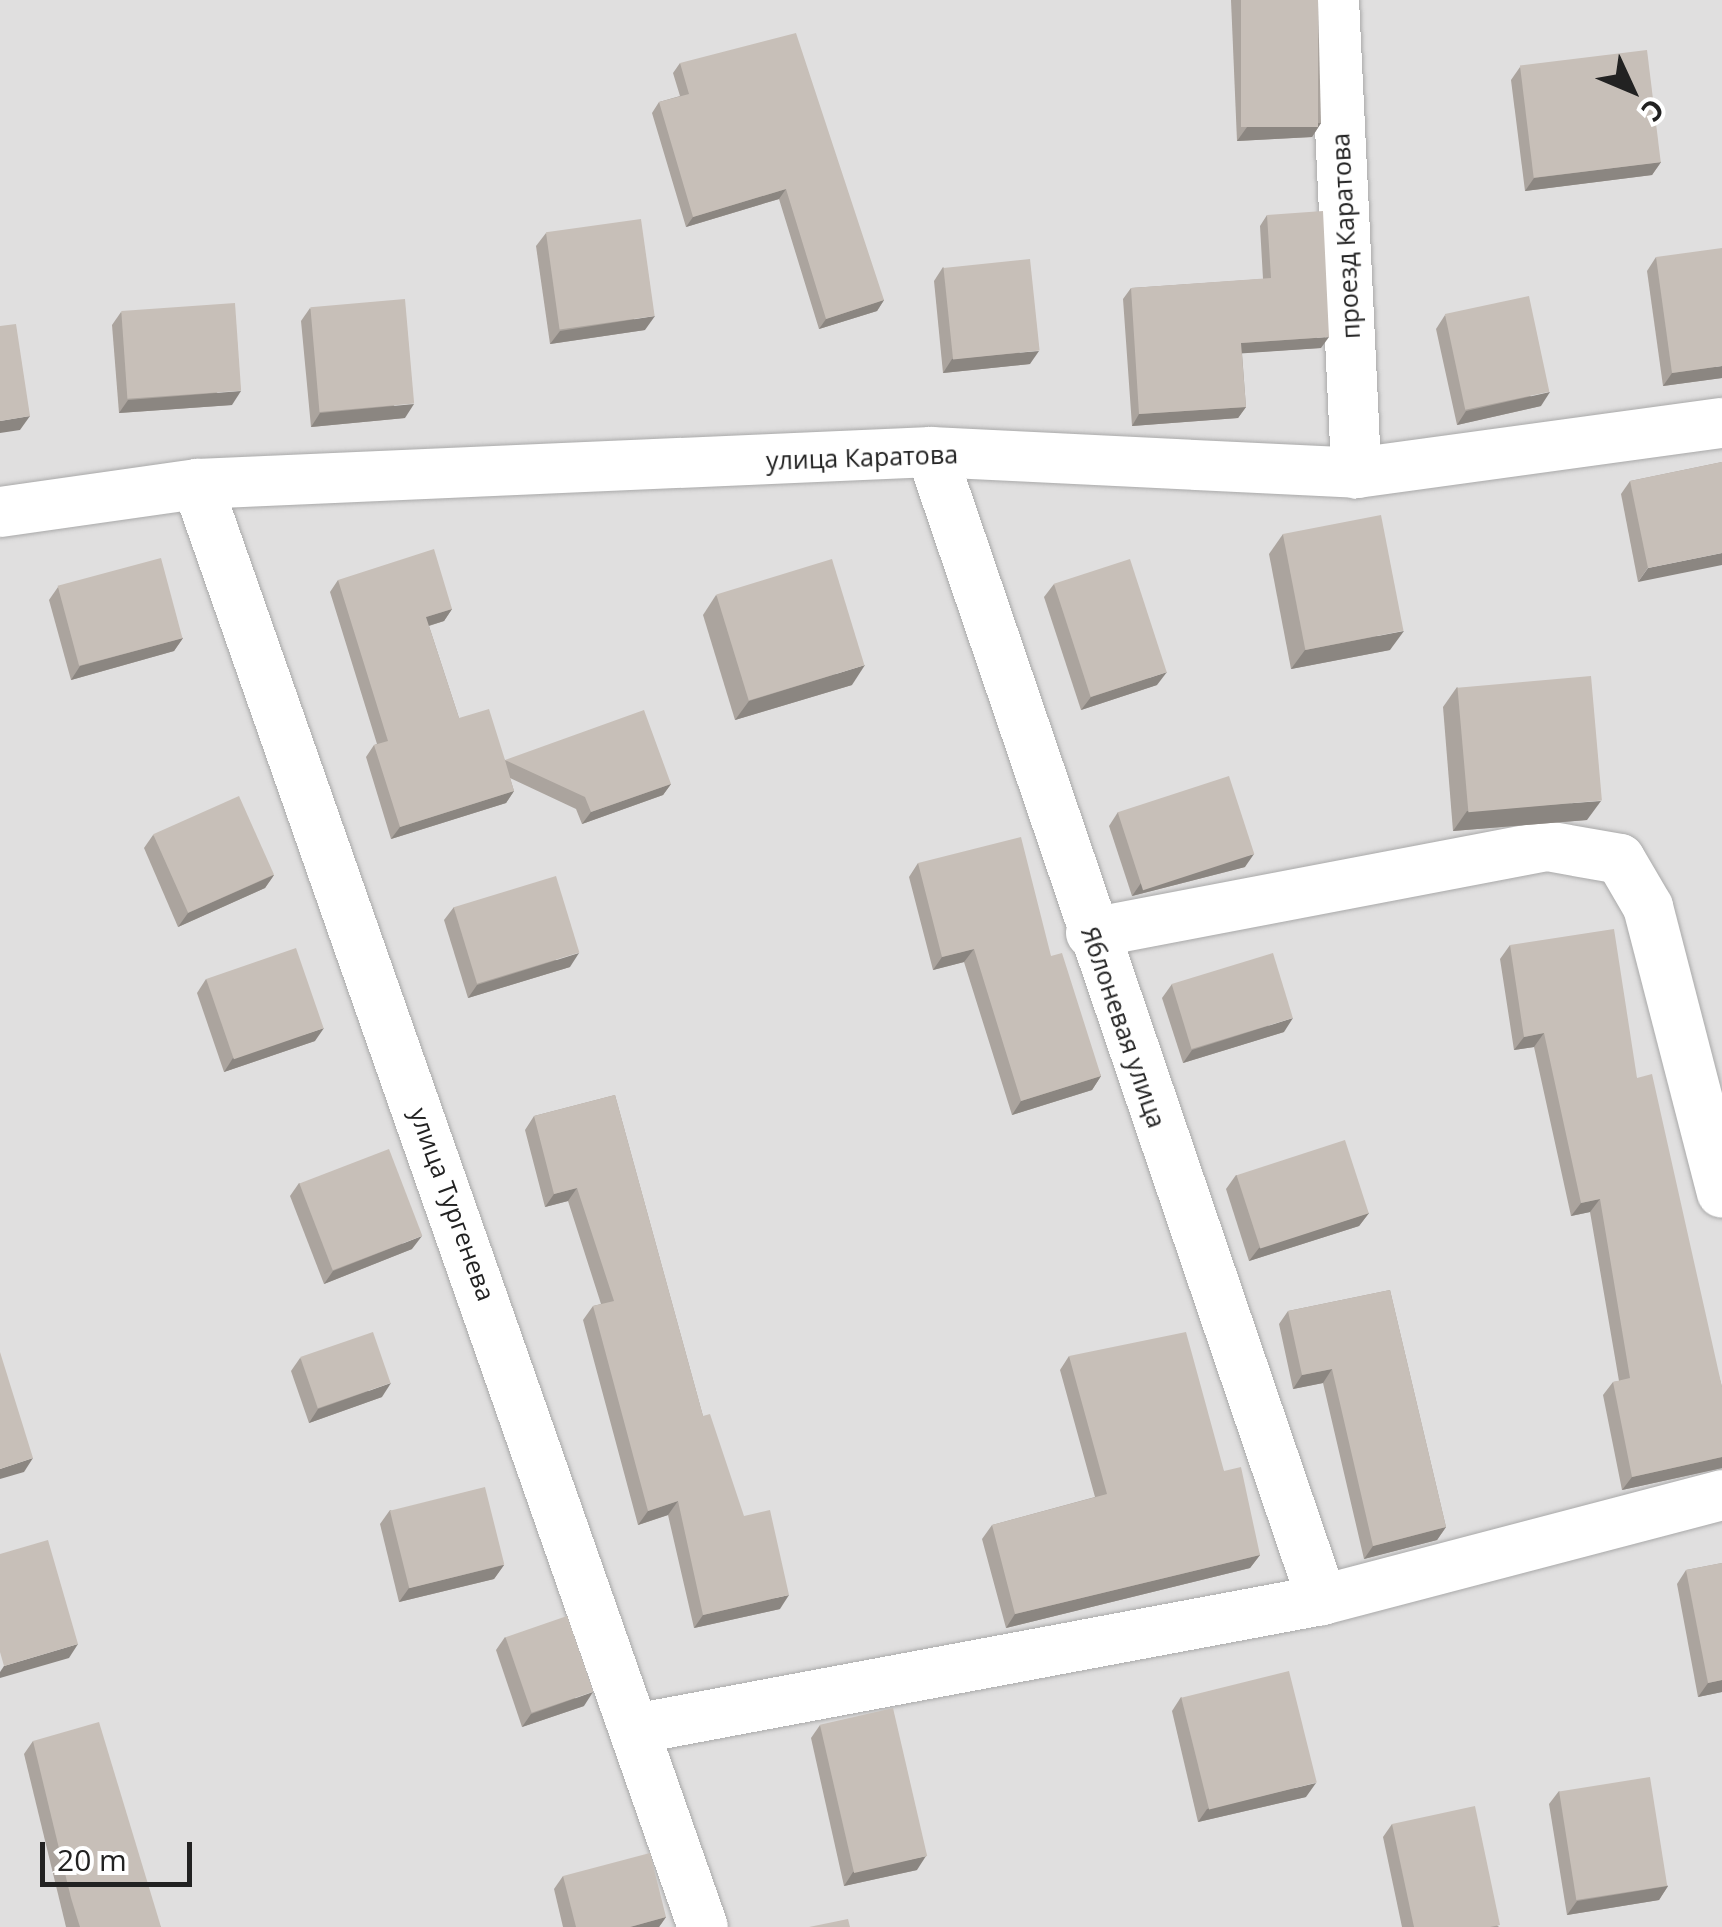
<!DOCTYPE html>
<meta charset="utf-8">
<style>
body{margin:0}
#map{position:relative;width:1722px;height:1927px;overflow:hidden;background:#f2efe9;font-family:"Open Sans",sans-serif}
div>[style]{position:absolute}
.residential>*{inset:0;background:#e0dfdf;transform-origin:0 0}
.roads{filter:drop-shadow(0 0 2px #a9a9a9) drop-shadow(0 0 2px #a9a9a9)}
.minor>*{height:50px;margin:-25px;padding:0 25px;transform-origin:25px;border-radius:25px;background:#fff}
.wall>*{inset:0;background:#aba49e}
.shaded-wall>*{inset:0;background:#8b8681}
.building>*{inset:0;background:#c7bfb8;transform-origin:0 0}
span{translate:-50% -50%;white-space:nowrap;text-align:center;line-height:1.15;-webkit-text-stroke:9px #fff;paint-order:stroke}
.street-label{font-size:25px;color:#222}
.north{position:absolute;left:1582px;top:40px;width:100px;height:100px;-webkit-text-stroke:8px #fff;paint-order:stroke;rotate:134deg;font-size:28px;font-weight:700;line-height:40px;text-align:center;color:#222}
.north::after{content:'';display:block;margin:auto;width:35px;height:45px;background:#222;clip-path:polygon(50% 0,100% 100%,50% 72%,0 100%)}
.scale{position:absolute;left:40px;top:1842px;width:152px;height:45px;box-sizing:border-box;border:5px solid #222;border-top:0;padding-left:12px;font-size:30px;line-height:35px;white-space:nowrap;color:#222;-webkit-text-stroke:8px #fff;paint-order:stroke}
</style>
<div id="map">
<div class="residential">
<i style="left:0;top:0;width:1722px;height:1927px"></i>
</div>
<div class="roads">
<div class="minor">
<i style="left:1334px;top:0;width:474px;rotate:87.3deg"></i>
<i style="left:931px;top:452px;width:1213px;rotate:71.19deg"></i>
<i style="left:197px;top:484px;width:1529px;rotate:70.68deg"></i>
<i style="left:0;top:512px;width:199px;rotate:-8.1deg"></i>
<i style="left:197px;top:484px;width:735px;rotate:-2.5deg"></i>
<i style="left:931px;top:452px;width:426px;rotate:2.8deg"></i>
<i style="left:1356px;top:473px;width:369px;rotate:-7.8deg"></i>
<i style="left:1091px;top:933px;width:464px;rotate:-10.8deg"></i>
<i style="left:1547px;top:846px;width:74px;rotate:10.1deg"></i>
<i style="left:1620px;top:859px;width:56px;rotate:59.7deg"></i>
<i style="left:1648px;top:907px;width:295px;rotate:75.5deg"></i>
<i style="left:640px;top:1728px;width:694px;rotate:-10.63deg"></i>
<i style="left:1322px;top:1600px;width:414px;rotate:-14.7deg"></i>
</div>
</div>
<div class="wall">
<i style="clip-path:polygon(1231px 0,1318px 0,1321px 123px,1312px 137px,1237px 141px)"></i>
<i style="clip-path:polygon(680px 63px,884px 300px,877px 311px,819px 329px,779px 199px,686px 227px,652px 113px,659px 102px,680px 96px,673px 73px)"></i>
<i style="clip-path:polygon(1520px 67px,1661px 162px,1652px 175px,1525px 191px,1511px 80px)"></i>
<i style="clip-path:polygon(1267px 215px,1321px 348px,1242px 353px,1246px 407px,1238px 418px,1132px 426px,1123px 299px,1131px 288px,1263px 279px,1260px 226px)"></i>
<i style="clip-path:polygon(546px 233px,645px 330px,550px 344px,536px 246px)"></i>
<i style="clip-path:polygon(1656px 257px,1722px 378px,1663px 386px,1647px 271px)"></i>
<i style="clip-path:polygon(943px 267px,1030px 364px,943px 373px,934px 281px)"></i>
<i style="clip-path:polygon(310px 308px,405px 418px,311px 427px,301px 321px)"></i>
<i style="clip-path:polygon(121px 312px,232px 405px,119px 413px,112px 325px)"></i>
<i style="clip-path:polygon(1445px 315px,1541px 406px,1457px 425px,1436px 329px)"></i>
<i style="clip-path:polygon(1722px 462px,1638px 582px,1621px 494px,1630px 481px)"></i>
<i style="clip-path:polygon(1283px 534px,1390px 650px,1291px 669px,1269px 554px)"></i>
<i style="clip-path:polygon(338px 580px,452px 609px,444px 621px,429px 626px,459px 718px,505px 760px,671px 784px,663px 795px,582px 824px,576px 809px,510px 778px,514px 791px,506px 803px,391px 839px,366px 757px,374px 745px,377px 744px,330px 592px)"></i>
<i style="clip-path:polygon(1054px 584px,1157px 685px,1081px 710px,1044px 597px)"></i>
<i style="clip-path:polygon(58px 587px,183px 638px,174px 651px,71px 680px,49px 600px)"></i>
<i style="clip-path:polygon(716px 595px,852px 685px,735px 720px,703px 615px)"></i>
<i style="clip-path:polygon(1457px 687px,1587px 820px,1453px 831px,1443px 707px)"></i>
<i style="clip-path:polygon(1118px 812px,1245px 867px,1132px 896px,1109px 826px)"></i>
<i style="clip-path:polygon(153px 835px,274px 875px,265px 888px,178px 927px,144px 848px)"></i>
<i style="clip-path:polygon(918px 863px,1051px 956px,1101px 1076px,1092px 1090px,1012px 1115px,964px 962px,933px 970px,909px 877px)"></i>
<i style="clip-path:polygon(454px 907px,570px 967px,468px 998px,444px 920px)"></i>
<i style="clip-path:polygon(1510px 945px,1637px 1078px,1722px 1387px,1722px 1468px,1622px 1490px,1603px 1395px,1613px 1382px,1619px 1381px,1590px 1212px,1571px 1216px,1534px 1047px,1514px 1050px,1500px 959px)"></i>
<i style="clip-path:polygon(206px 979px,315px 1041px,224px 1072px,197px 993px)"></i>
<i style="clip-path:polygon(1172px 984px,1284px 1032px,1183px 1063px,1162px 998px)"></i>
<i style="clip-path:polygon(615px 1095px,703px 1416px,780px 1609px,694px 1628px,668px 1515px,638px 1525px,583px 1320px,593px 1306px,601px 1304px,568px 1201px,545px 1207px,525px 1130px,534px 1116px)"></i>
<i style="clip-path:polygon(1236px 1175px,1369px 1213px,1359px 1226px,1249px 1261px,1226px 1189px)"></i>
<i style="clip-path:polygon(299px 1183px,412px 1249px,324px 1284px,290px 1196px)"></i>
<i style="clip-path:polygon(1390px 1290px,1446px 1527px,1437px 1540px,1364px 1559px,1323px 1383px,1293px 1389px,1279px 1324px,1288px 1311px)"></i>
<i style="clip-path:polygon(1069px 1356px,1224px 1471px,1260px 1555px,1250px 1568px,1006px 1628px,982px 1539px,992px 1525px,1095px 1497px,1060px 1370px)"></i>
<i style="clip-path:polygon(300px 1358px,382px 1397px,309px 1423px,291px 1371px)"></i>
<i style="clip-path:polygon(390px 1510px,504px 1565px,494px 1579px,399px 1602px,380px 1524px)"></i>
<i style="clip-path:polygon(1722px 1563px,1722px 1692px,1698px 1697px,1677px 1584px,1686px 1570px)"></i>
<i style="clip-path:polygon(505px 1637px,584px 1706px,522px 1727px,496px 1650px)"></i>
<i style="clip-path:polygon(1181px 1697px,1306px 1797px,1198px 1822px,1172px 1711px)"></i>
<i style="clip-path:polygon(820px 1725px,917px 1870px,844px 1886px,811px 1738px)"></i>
<i style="clip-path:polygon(33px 1741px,161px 1927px,66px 1927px,24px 1754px)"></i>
<i style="clip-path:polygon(1559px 1791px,1668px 1886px,1659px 1900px,1567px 1915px,1549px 1804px)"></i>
<i style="clip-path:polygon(1392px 1824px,1499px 1927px,1402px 1927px,1383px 1837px)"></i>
<i style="clip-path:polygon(563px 1876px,666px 1917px,659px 1927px,563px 1927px,554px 1889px)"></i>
</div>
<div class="shaded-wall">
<i style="clip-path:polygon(1321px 123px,1312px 137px,1237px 141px,1247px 127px)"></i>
<i style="clip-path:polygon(1661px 162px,1652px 175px,1525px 191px,1534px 178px)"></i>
<i style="clip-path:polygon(786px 189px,779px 199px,686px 227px,693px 217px)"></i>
<i style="clip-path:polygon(884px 300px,877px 311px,819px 329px,826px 319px)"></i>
<i style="clip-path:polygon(655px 316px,645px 330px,550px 344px,560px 331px)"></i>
<i style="clip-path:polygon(1329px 337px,1321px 348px,1233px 354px,1241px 343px)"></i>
<i style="clip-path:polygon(1039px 351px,1030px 364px,943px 373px,952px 359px)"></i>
<i style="clip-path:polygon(1722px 366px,1722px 378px,1663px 386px,1672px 373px)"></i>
<i style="clip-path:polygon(241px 391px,232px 405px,119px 413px,128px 400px)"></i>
<i style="clip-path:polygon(1550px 392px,1541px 406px,1457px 425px,1466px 411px)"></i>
<i style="clip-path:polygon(414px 404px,405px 418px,311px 427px,320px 413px)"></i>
<i style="clip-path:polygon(1246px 407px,1238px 418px,1132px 426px,1139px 414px)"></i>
<i style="clip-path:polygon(30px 416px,20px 430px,0 433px,0 421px)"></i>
<i style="clip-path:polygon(1722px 553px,1722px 565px,1638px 582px,1648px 568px)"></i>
<i style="clip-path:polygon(452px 609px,444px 621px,418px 629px,426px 617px)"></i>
<i style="clip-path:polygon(1404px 631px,1390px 650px,1291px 669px,1305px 650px)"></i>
<i style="clip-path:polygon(183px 638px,174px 651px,71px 680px,80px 666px)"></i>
<i style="clip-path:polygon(865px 665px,852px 685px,735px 720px,749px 701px)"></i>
<i style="clip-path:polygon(1167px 672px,1157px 685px,1081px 710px,1091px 697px)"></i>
<i style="clip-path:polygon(671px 784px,663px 795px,582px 824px,591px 812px)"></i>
<i style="clip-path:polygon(514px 791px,506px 803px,391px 839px,400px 827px)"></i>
<i style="clip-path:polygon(1601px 801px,1587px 820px,1453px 831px,1467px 811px)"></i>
<i style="clip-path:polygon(1254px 854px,1245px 867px,1132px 896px,1141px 883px)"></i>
<i style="clip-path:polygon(274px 875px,265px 888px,178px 927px,188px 913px)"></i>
<i style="clip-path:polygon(974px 949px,964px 962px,933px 970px,942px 957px)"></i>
<i style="clip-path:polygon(579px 953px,570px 967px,468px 998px,477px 985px)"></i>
<i style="clip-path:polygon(1293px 1018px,1284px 1032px,1183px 1063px,1192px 1050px)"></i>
<i style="clip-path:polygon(324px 1028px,315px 1041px,224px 1072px,233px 1058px)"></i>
<i style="clip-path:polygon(1544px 1033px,1534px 1047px,1514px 1050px,1524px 1037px)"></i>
<i style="clip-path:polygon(1101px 1076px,1092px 1090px,1012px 1115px,1021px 1101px)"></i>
<i style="clip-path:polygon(577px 1188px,568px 1201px,545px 1207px,554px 1194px)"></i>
<i style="clip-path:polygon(1600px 1199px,1590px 1212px,1571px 1216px,1581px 1203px)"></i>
<i style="clip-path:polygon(1369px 1213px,1359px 1226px,1249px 1261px,1259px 1248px)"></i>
<i style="clip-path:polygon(422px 1236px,412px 1249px,324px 1284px,333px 1271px)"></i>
<i style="clip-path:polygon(1332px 1369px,1323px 1383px,1293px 1389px,1302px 1375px)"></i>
<i style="clip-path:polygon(391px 1383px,382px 1397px,309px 1423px,318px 1409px)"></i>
<i style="clip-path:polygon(1722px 1457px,1722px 1468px,1622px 1490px,1632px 1477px)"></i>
<i style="clip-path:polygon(33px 1458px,24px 1472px,0 1479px,0 1469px)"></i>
<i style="clip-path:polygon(678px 1501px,668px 1515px,638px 1525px,648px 1511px)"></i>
<i style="clip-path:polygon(1446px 1527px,1437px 1540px,1364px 1559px,1373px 1546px)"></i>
<i style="clip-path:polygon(1260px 1555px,1250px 1568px,1006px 1628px,1015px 1614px)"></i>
<i style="clip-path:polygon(504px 1565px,494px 1579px,399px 1602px,409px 1588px)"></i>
<i style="clip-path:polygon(789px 1595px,780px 1609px,694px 1628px,703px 1615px)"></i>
<i style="clip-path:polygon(78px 1644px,69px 1658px,0 1678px,0 1672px,4px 1666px)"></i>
<i style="clip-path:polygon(1722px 1680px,1722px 1692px,1698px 1697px,1708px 1683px)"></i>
<i style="clip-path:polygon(593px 1692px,584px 1706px,522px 1727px,531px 1714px)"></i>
<i style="clip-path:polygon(1316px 1783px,1306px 1797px,1198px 1822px,1207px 1809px)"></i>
<i style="clip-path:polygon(926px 1856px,917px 1870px,844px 1886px,853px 1872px)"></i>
<i style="clip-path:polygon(1668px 1886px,1659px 1900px,1567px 1915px,1577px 1901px)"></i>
<i style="clip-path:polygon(666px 1917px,659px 1927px,630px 1927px)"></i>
</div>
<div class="building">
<i style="left:1241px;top:0;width:77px;height:127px"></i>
<i style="clip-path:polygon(796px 33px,884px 300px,826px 319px,786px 189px,693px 217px,659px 102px,689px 94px,680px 63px)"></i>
<i style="left:1647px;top:50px;width:113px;height:128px;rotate:83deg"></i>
<i style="clip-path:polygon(1323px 211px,1329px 337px,1241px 343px,1246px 407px,1139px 414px,1131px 288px,1271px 278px,1267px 215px)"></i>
<i style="left:641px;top:219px;width:98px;height:96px;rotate:82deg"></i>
<i style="clip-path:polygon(1722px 248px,1722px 366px,1672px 373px,1656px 257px)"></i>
<i style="left:1030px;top:259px;width:92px;height:87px;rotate:84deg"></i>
<i style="left:1529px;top:296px;width:98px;height:86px;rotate:78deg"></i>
<i style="left:405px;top:299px;width:105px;height:95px;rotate:85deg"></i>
<i style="left:235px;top:303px;width:88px;height:114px;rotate:86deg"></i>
<i style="clip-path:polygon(16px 324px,30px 416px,0 421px,0 326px)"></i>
<i style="clip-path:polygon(1722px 462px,1722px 553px,1648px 568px,1630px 481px)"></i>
<i style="left:1381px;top:515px;width:118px;height:100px;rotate:79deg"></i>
<i style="clip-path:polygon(434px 549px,452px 609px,426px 617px,459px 718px,489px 709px,505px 760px,644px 710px,671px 784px,591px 812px,585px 797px,505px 760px,514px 791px,400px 827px,374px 745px,388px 741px,338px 580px)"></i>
<i style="left:161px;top:558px;width:83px;height:107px;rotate:75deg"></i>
<i style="left:832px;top:559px;width:111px;height:121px;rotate:73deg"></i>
<i style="left:1130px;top:559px;width:119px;height:80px;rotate:72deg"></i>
<i style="left:1591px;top:676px;width:125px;height:134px;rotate:85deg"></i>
<i style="left:1229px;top:776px;width:82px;height:117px;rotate:72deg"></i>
<i style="left:239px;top:796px;width:86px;height:94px;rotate:66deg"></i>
<i style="clip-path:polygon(1021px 837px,1051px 956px,1062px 953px,1101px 1076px,1021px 1101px,974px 949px,942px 957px,918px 863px)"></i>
<i style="left:556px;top:876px;width:80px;height:107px;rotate:73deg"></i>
<i style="clip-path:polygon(1614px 929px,1637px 1078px,1652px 1074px,1722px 1387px,1722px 1457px,1632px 1477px,1613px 1382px,1630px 1378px,1600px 1199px,1581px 1203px,1544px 1033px,1524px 1037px,1510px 945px)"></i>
<i style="left:296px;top:948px;width:85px;height:95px;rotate:71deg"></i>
<i style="left:1273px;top:953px;width:68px;height:106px;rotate:73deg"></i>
<i style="clip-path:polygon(615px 1095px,703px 1416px,710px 1414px,744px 1516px,770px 1510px,789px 1595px,703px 1615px,678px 1501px,648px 1511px,593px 1306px,614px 1301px,577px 1188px,554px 1194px,534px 1116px)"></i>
<i style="left:1345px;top:1140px;width:77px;height:114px;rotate:72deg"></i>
<i style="left:389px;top:1149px;width:93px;height:96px;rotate:69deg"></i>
<i style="clip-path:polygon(1390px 1290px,1446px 1527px,1373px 1546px,1332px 1369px,1302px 1375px,1288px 1311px)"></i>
<i style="left:373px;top:1332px;width:54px;height:77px;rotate:71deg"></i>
<i style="clip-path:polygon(1186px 1332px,1224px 1471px,1241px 1467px,1260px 1555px,1015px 1614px,992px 1525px,1107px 1494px,1069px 1356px)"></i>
<i style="clip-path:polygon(0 1352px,33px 1458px,0 1469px)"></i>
<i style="left:485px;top:1487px;width:80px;height:98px;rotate:76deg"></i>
<i style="clip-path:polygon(48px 1540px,78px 1644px,4px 1666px,0 1652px,0 1554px)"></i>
<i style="clip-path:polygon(1722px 1563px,1722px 1680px,1708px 1683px,1686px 1570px)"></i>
<i style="left:567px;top:1616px;width:80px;height:65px;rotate:71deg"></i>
<i style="left:1289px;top:1671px;width:115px;height:111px;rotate:76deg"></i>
<i style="left:893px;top:1708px;width:152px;height:75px;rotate:77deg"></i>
<i style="clip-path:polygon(99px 1722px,161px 1927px,80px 1927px,71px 1898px,33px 1741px)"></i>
<i style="left:1650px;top:1777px;width:110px;height:92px;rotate:81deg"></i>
<i style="clip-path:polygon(1475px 1806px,1500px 1925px,1490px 1927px,1414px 1927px,1392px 1824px)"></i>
<i style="clip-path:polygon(650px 1853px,666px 1917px,630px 1927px,576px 1927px,563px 1876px)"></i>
<i style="clip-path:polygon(848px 1919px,850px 1927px,809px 1927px)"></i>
</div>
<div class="street-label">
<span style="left:1345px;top:236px;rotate:-93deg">проезд Каратова</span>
<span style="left:862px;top:457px;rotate:-2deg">улица Каратова</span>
<span style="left:1124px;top:1027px;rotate:71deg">Яблоневая улица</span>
<span style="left:453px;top:1204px;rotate:70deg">улица Тургенева</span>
</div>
<div class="north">С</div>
<div class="scale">20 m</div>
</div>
